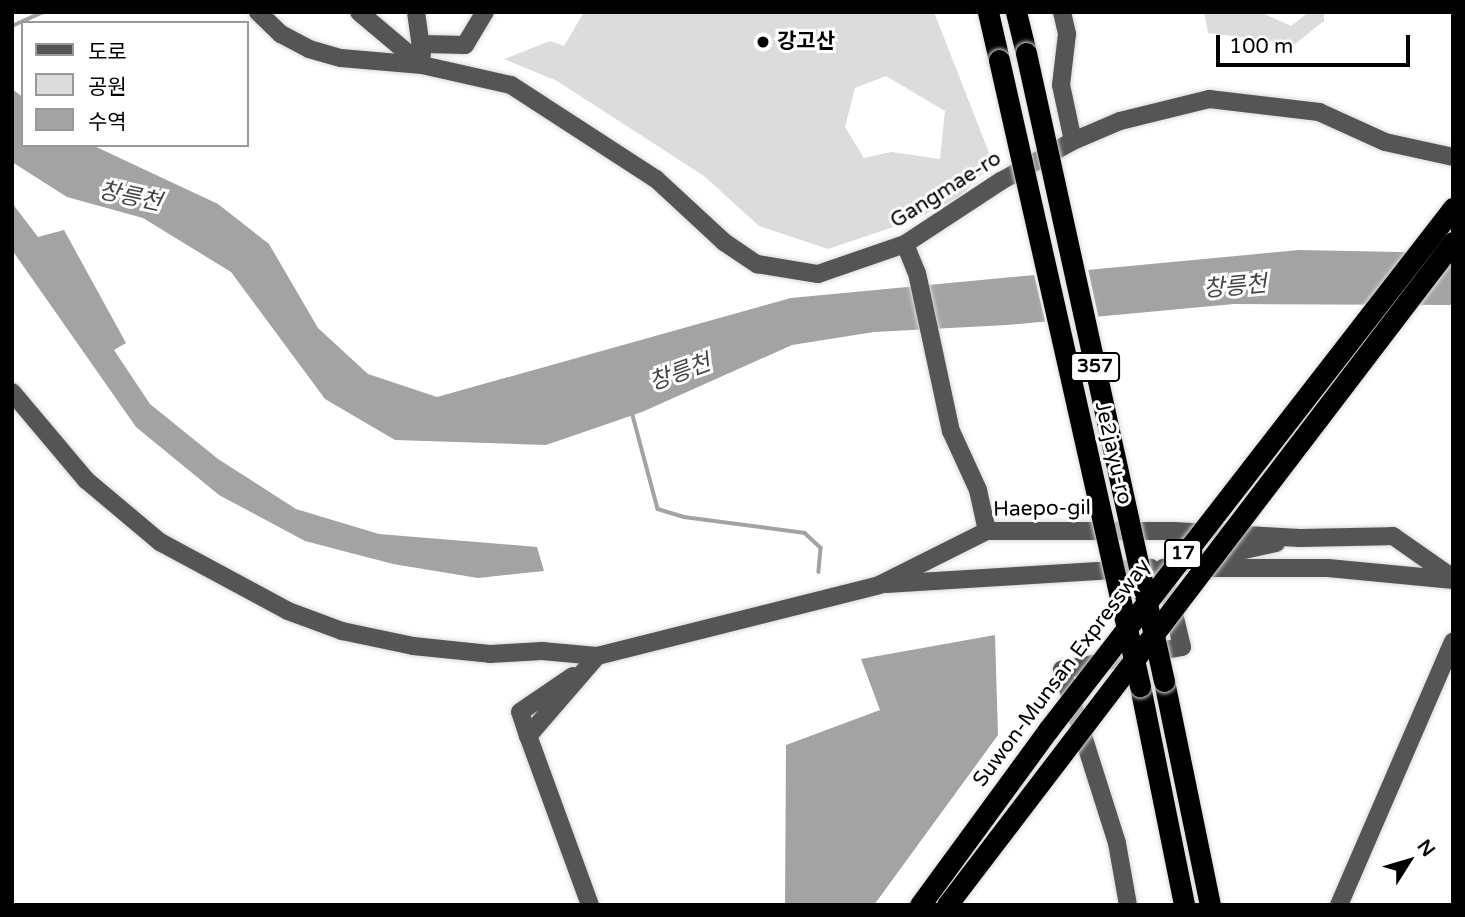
<!DOCTYPE html>
<meta charset="utf-8">
<style>
body{margin:0}
#map{position:relative;width:1465px;height:917px;overflow:hidden;background:#fff;font-family:"Varela Round","Noto Sans KR",sans-serif}
div>[style]{position:absolute}
.green>*{inset:0;background:#dcdcdc}
.water>*{inset:0;background:#a3a3a3}
.pier>*{inset:0;background:#fff}
.stream>*{height:3.5px;margin:-1.75px;padding:0 1.75px;transform-origin:1.75px;border-radius:1.75px;background:#a3a3a3}
.roads{filter:drop-shadow(0 0 2px #dbdbdb) drop-shadow(0 0 2px #dbdbdb)}
.minor>*{height:18px;margin:-9px;padding:0 9px;transform-origin:9px;border-radius:9px;background:#555}
.highway>*{height:21px;margin:-10.5px;padding:0 10.5px;transform-origin:10.5px;border-radius:10.5px;background:#000}
.bridges{filter:drop-shadow(0 0 2px #dbdbdb) drop-shadow(0 0 2px #dbdbdb)}
.highway-bridge>*{height:21px;margin:-10.5px;padding:0 10.5px;transform-origin:10.5px;border-radius:10.5px;background:#000}
.dots>*{width:19px;height:19px;translate:-50% -50%;box-sizing:border-box;border:4px solid #fff;border-radius:50%}
span{translate:-50% -50%;white-space:nowrap;text-align:center;line-height:1.15;-webkit-text-stroke:6px #fff;paint-order:stroke}
.shield-label span{padding:2px 5px;background:#fff;border:2px solid;border-radius:5px;-webkit-text-stroke-width:0}
.shield-label{font-size:19px;color:#000;font-weight:700}
.poi-label{font-size:21px;color:#000;font-weight:700}
.left{translate:0 -50%;text-align:left}
.street-label{font-size:21px;color:#000}
.water-label{font-size:23px;color:#444;font-style:italic}
.frame{position:absolute;inset:0;border:14px solid #000;pointer-events:none}
.legend{position:absolute;left:21px;top:21px;width:228px;height:126px;box-sizing:border-box;background:#fff;border:2px solid #999;margin:0;padding:9px 12px;list-style:none;font-size:21px;color:#000}
.legend li{display:flex;align-items:center;gap:14px;height:35px}
.legend b{width:35px;border:2px solid #999}
.north{position:absolute;left:1374px;top:826px;width:70px;height:70px;-webkit-text-stroke:5px #fff;paint-order:stroke;rotate:53deg;font-size:19px;font-weight:700;line-height:28px;text-align:center;color:#000}
.north::after{content:'';display:block;margin:auto;width:24px;height:32px;background:#000;clip-path:polygon(50% 0,100% 100%,50% 72%,0 100%)}
.scale{position:absolute;left:1216px;top:35px;width:194px;height:32px;box-sizing:border-box;border:4px solid #000;border-top:0;padding-left:9px;font-size:21px;line-height:24px;white-space:nowrap;color:#000;-webkit-text-stroke:5px #fff;paint-order:stroke}
</style>
<div id="map">
<div class="green">
<i style="clip-path:polygon(evenodd,584px 12px,934px 12px,993px 163px,959px 197px,914px 220px,828px 249px,759px 226px,704px 176px,557px 81px,504px 59px,550px 41px,564px 46px,584px 12px,886px 76px,945px 111px,940px 159px,891px 152px,864px 158px,845px 127px,855px 88px,886px 76px)"></i>
<i style="clip-path:polygon(1204px 12px,1260px 12px,1291px 26px,1309px 12px,1324px 12px,1324px 21px,1295px 44px,1208px 33px)"></i>
</div>
<div class="water">
<i style="clip-path:polygon(12px 89px,23px 97px,23px 145px,92px 145px,218px 204px,269px 244px,318px 328px,368px 374px,437px 397px,791px 298px,1299px 250px,1453px 253px,1453px 305px,1234px 304px,1007px 325px,874px 332px,792px 345px,642px 412px,546px 445px,395px 440px,325px 399px,231px 272px,143px 218px,67px 197px,12px 162px)"></i>
<i style="clip-path:polygon(12px 203px,38px 237px,64px 230px,126px 343px,114px 350px,150px 404px,218px 459px,296px 509px,379px 534px,537px 547px,544px 571px,478px 578px,393px 564px,305px 541px,219px 495px,136px 427px,12px 250px)"></i>
<i style="clip-path:polygon(995px 635px,998px 735px,874px 905px,785px 905px,786px 745px,880px 710px,861px 659px)"></i>
</div>
<div class="pier">
<i style="clip-path:polygon(1088px 269px,1099px 320px,1046px 325px,1034px 274px)"></i>
</div>
<div class="stream">
<i style="left:12px;top:26px;width:34px;rotate:-24deg"></i>
<i style="left:632px;top:412px;width:100px;rotate:75deg"></i>
<i style="left:658px;top:509px;width:27px;rotate:17deg"></i>
<i style="left:684px;top:517px;width:122px;rotate:7.5deg"></i>
<i style="left:805px;top:533px;width:22px;rotate:43deg"></i>
<i style="left:821px;top:548px;width:24px;rotate:95deg"></i>
</div>
<div class="roads">
<div class="minor">
<i style="left:258px;top:12px;width:32px;rotate:44deg"></i>
<i style="left:281px;top:34px;width:32px;rotate:28deg"></i>
<i style="left:309px;top:49px;width:33px;rotate:16deg"></i>
<i style="left:341px;top:58px;width:81px;rotate:4.9deg"></i>
<i style="left:422px;top:65px;width:91px;rotate:12.7deg"></i>
<i style="left:511px;top:85px;width:173px;rotate:33deg"></i>
<i style="left:656px;top:179px;width:93px;rotate:42.8deg"></i>
<i style="left:724px;top:242px;width:40px;rotate:34deg"></i>
<i style="left:757px;top:264px;width:62px;rotate:9.3deg"></i>
<i style="left:818px;top:274px;width:92px;rotate:-19deg"></i>
<i style="left:905px;top:244px;width:115px;rotate:-33.3deg"></i>
<i style="left:1001px;top:181px;width:82px;rotate:-29.1deg"></i>
<i style="left:1073px;top:141px;width:51px;rotate:-23.1deg"></i>
<i style="left:1120px;top:121px;width:92px;rotate:-13.9deg"></i>
<i style="left:1209px;top:99px;width:111px;rotate:6.7deg"></i>
<i style="left:1319px;top:112px;width:72px;rotate:24.4deg"></i>
<i style="left:1385px;top:142px;width:70px;rotate:12.4deg"></i>
<i style="left:359px;top:12px;width:82px;rotate:40.1deg"></i>
<i style="left:416px;top:12px;width:43px;rotate:82.1deg"></i>
<i style="left:1062px;top:12px;width:23px;rotate:77deg"></i>
<i style="left:1067px;top:34px;width:51px;rotate:96.7deg"></i>
<i style="left:1061px;top:85px;width:57px;rotate:77.9deg"></i>
<i style="left:423px;top:44px;width:42px;rotate:1.4deg"></i>
<i style="left:465px;top:45px;width:39px;rotate:-59deg"></i>
<i style="left:905px;top:244px;width:31px;rotate:68deg"></i>
<i style="left:917px;top:273px;width:162px;rotate:77.9deg"></i>
<i style="left:951px;top:431px;width:65px;rotate:65.4deg"></i>
<i style="left:978px;top:490px;width:42px;rotate:77.6deg"></i>
<i style="left:12px;top:392px;width:115px;rotate:49.9deg"></i>
<i style="left:86px;top:480px;width:97px;rotate:40deg"></i>
<i style="left:160px;top:542px;width:145px;rotate:28.3deg"></i>
<i style="left:288px;top:611px;width:58px;rotate:20.3deg"></i>
<i style="left:342px;top:631px;width:73px;rotate:11.9deg"></i>
<i style="left:413px;top:646px;width:77px;rotate:5.9deg"></i>
<i style="left:490px;top:654px;width:52px;rotate:-3.3deg"></i>
<i style="left:542px;top:651px;width:55px;rotate:5.2deg"></i>
<i style="left:597px;top:656px;width:291px;rotate:-14.1deg"></i>
<i style="left:879px;top:585px;width:121px;rotate:-26.6deg"></i>
<i style="left:987px;top:531px;width:187px"></i>
<i style="left:1174px;top:531px;width:126px;rotate:3.2deg"></i>
<i style="left:1300px;top:538px;width:93px;rotate:-1.2deg"></i>
<i style="left:1393px;top:536px;width:73px;rotate:35deg"></i>
<i style="left:1197px;top:568px;width:131px"></i>
<i style="left:1328px;top:568px;width:126px;rotate:5.5deg"></i>
<i style="left:886px;top:584px;width:265px;rotate:-3.5deg"></i>
<i style="left:528px;top:736px;width:25px;rotate:-108deg"></i>
<i style="left:520px;top:712px;width:64px;rotate:-34.2deg"></i>
<i style="left:590px;top:905px;width:180px;rotate:-110.1deg"></i>
<i style="left:528px;top:736px;width:106px;rotate:-49.2deg"></i>
<i style="left:1128px;top:905px;width:63px;rotate:-100.1deg"></i>
<i style="left:1117px;top:843px;width:182px;rotate:-107.6deg"></i>
<i style="left:1062px;top:670px;width:122px;rotate:-10.9deg"></i>
<i style="left:1182px;top:647px;width:81px;rotate:-103.5deg"></i>
<i style="left:1163px;top:568px;width:116px;rotate:-12.5deg"></i>
<i style="left:1339px;top:905px;width:287px;rotate:-66.6deg"></i>
</div>
<div class="highway">
<i style="left:988px;top:12px;width:49px;rotate:77.1deg"></i>
<i style="left:1016px;top:12px;width:42px;rotate:76.3deg"></i>
<i style="left:1164px;top:681px;width:229px;rotate:78.4deg"></i>
<i style="left:1140px;top:686px;width:223px;rotate:78.6deg"></i>
</div>
</div>
<div class="bridges">
<div class="highway-bridge">
<i style="left:1026px;top:53px;width:643px;rotate:77.61deg"></i>
<i style="left:999px;top:60px;width:642px;rotate:77.31deg"></i>
<i style="left:920px;top:905px;width:217px;rotate:-53.8deg"></i>
<i style="left:1048px;top:730px;width:661px;rotate:-52.19deg"></i>
<i style="left:947px;top:905px;width:834px;rotate:-52.65deg"></i>
</div>
</div>
<div class="dots">
<i style="left:763px;top:42px;background:#000"></i>
</div>
<div class="shield-label">
<span style="left:1095px;top:367px">357</span>
<span style="left:1183px;top:554px">17</span>
</div>
<div class="poi-label">
<span class="left" style="left:777px;top:42px">강고산</span>
</div>
<div class="street-label">
<span style="left:946px;top:190px;rotate:-32deg">Gangmae-ro</span>
<span style="left:1113px;top:453px;rotate:77deg">Je2jayu-ro</span>
<span style="left:1042px;top:509px;rotate:-1deg">Haepo-gil</span>
<span style="left:1062px;top:673px;rotate:-53deg">Suwon-Munsan Expressway</span>
</div>
<div class="water-label">
<span style="left:130px;top:197px;rotate:12deg">창릉천</span>
<span style="left:1235px;top:287px;rotate:-5deg">창릉천</span>
<span style="left:680px;top:373px;rotate:-20deg">창릉천</span>
</div>
<div class="frame"></div>
<ul class="legend">
<li><b style="height:9px;background:#555"></b>도로</li>
<li><b style="height:19px;background:#dcdcdc"></b>공원</li>
<li><b style="height:19px;background:#a3a3a3"></b>수역</li>
</ul>
<div class="north">N</div>
<div class="scale">100 m</div>
</div>
